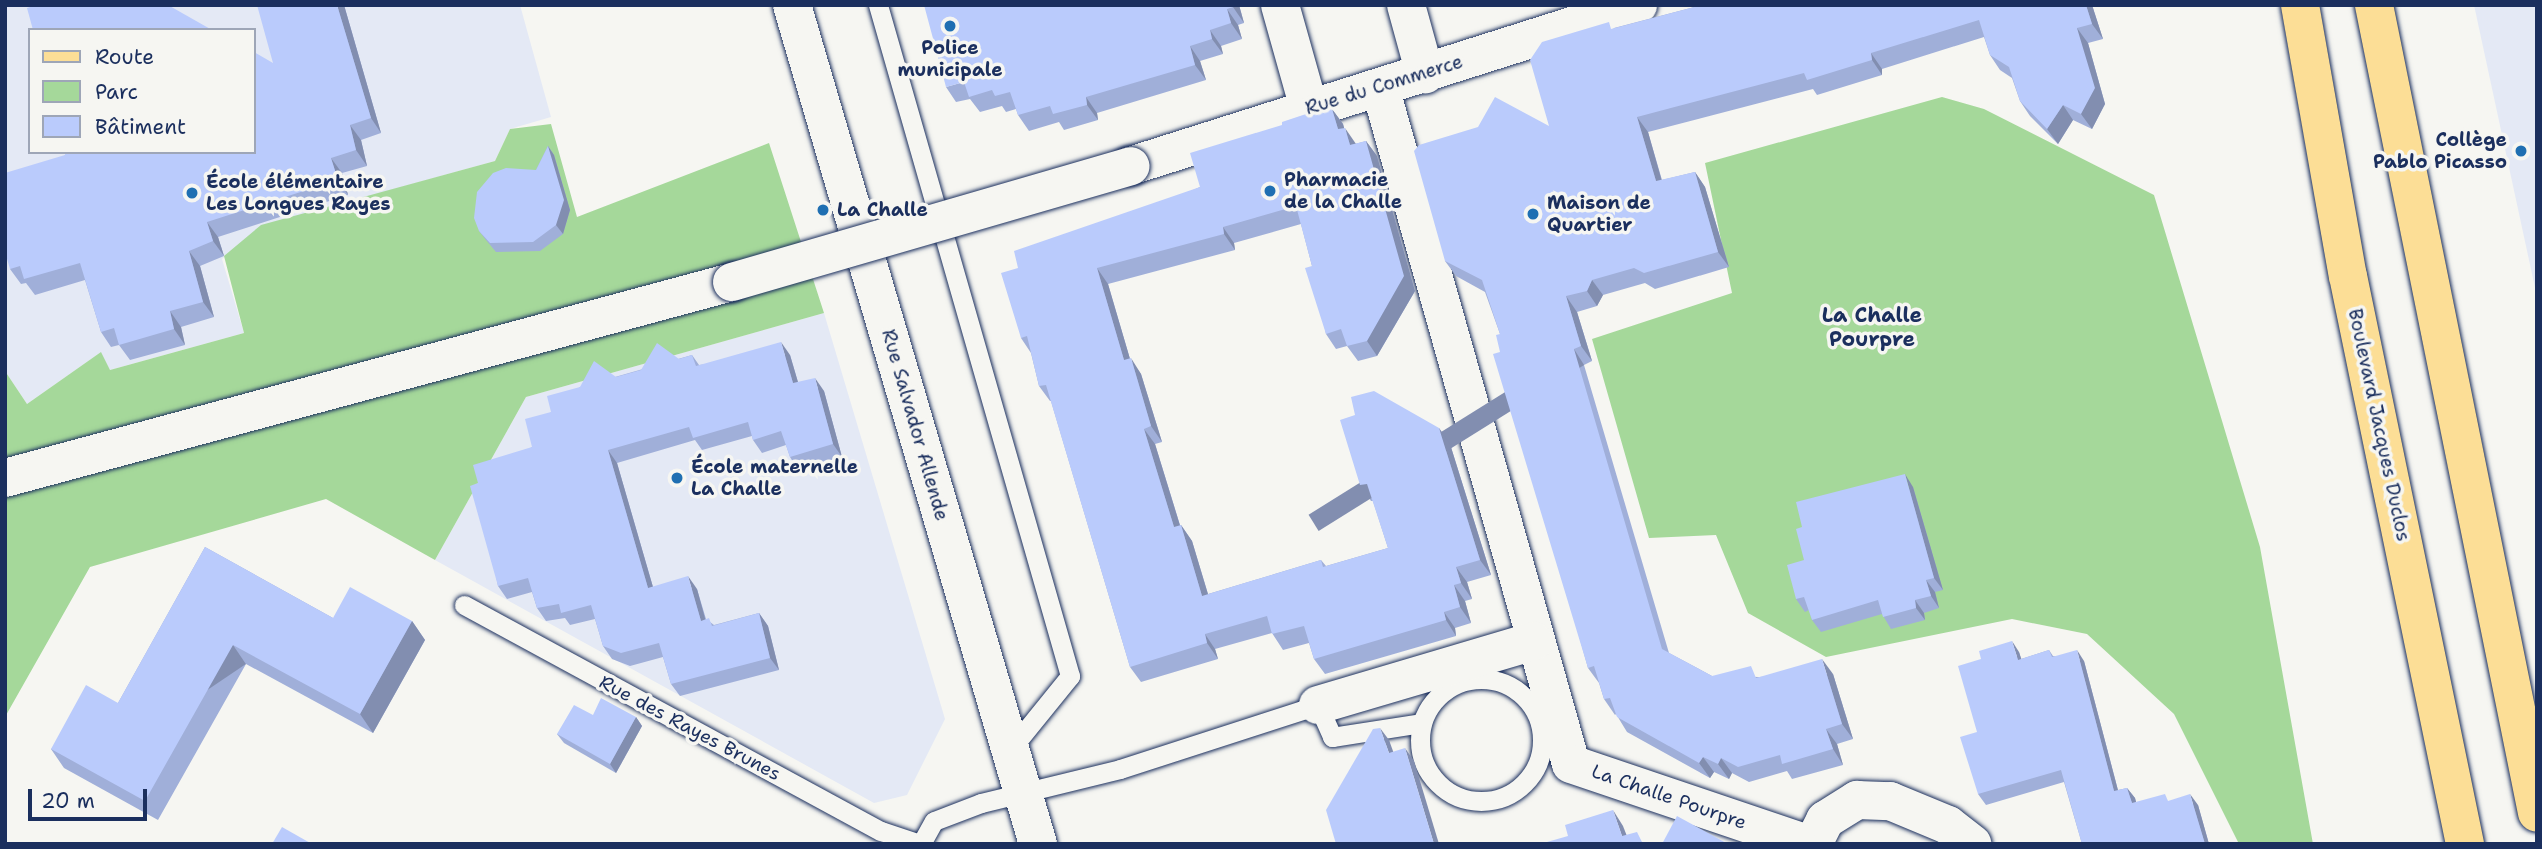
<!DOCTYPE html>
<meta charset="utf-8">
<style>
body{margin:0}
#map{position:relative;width:2542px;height:849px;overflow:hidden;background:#f6f6f2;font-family:"Shantell Sans",sans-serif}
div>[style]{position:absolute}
.built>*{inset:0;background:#e4e9f5}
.green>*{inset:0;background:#a5d89a}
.roads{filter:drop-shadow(0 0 2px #1b2f5e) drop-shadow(0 0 2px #1b2f5e)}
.lane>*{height:19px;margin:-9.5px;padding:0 9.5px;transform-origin:9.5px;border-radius:9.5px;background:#f6f6f2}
.lane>.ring{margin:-9.5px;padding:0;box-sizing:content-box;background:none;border:19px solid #f6f6f2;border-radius:50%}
.street>*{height:38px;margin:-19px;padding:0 19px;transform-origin:19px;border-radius:19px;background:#f6f6f2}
.primary>*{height:38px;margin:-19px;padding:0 19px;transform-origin:19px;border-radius:19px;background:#fcde96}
.bridges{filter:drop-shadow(0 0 2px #1b2f5e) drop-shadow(0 0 2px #1b2f5e)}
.street-bridge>*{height:38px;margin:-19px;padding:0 19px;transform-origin:19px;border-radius:19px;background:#f6f6f2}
.wall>*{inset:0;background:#a0afd9}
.shaded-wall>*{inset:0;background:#828eb0;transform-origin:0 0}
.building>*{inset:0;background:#bacbfc}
.dots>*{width:19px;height:19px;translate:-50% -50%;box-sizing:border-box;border:4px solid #f6f6f2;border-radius:50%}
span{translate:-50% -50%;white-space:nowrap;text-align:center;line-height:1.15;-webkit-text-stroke:7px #f6f6f2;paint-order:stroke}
.poi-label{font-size:19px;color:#1b2f5e;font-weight:700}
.right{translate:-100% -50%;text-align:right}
.left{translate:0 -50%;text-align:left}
.street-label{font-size:19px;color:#1b2f5e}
.neighbourhood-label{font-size:21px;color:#1b2f5e;font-weight:700}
.frame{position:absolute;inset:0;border:7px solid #1b2f5e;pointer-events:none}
.legend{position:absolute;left:28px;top:28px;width:228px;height:126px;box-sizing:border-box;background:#f6f6f2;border:2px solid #9ea6b7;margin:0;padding:9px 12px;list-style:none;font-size:21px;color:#1b2f5e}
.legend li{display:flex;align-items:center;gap:14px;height:35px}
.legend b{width:35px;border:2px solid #9ea6b7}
.scale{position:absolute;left:28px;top:789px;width:119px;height:32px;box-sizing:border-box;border:4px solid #1b2f5e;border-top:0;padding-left:9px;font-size:21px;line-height:24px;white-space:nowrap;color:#1b2f5e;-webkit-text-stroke:5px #f6f6f2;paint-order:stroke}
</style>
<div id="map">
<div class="built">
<i style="clip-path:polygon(evenodd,5px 5px,520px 5px,551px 117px,510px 129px,495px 161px,262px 226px,222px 259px,244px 333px,110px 370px,100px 353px,27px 404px,5px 371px,5px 5px,30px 30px,254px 30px,254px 152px,30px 152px,30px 30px)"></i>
<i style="clip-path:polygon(2474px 5px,2537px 5px,2537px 297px)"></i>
<i style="clip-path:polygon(824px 313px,945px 719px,907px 795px,874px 803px,435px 560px,526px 397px)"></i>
</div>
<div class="green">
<i style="clip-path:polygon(1942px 97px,1984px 109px,2154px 195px,2260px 547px,2313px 844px,2239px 844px,2174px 714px,2087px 634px,2012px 619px,1826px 657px,1748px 613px,1716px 535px,1649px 538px,1592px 339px,1732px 293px,1705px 163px)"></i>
<i style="clip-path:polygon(551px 124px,577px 217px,769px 143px,824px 313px,526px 397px,435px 560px,326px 499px,90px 567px,5px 717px,5px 371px,27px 404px,101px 352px,110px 370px,244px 333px,224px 256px,261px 225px,495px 161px,510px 129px)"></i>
</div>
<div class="roads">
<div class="lane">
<i style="left:878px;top:5px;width:698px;rotate:74.03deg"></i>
<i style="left:1070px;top:676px;width:95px;rotate:129deg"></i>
<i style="left:464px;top:605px;width:474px;rotate:28.5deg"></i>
<i style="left:881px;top:831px;width:41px;rotate:18.4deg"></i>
<i class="ring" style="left:1420px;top:679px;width:103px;height:103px"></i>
<i style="left:921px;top:844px;width:26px;rotate:-61deg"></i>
<i style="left:934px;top:821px;width:50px;rotate:-21deg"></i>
<i style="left:981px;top:803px;width:143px;rotate:-13.7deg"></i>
<i style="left:1120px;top:769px;width:208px;rotate:-17.9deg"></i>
<i style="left:1318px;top:705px;width:35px;rotate:66deg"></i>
<i style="left:1332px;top:737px;width:90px;rotate:-8.9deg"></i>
</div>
<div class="street">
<i style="left:792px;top:5px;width:874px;rotate:73.66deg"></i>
<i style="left:1280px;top:5px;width:107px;rotate:74.3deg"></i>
<i style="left:1406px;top:5px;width:72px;rotate:74.6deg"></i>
<i style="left:1380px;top:87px;width:703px;rotate:74.24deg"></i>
<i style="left:1571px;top:764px;width:249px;rotate:18.7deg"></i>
<i style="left:1130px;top:166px;width:533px;rotate:-17.58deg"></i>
<i style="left:5px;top:478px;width:753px;rotate:-15.09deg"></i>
<i style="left:1318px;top:705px;width:225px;rotate:-16.5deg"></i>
<i style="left:1813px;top:844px;width:27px;rotate:-63deg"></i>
<i style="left:1825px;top:820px;width:38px;rotate:-32deg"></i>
<i style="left:1857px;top:800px;width:33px;rotate:2deg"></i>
<i style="left:1890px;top:801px;width:63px;rotate:22.5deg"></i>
<i style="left:1948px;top:825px;width:31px;rotate:38deg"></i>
</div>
<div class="primary">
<i style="left:2300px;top:5px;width:275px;rotate:80deg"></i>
<i style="left:2348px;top:276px;width:580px;rotate:78.36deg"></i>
<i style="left:2374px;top:5px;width:824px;rotate:78.59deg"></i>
</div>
</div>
<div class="bridges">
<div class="street-bridge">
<i style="left:732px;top:282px;width:415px;rotate:-16.2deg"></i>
</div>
</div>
<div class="wall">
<i style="clip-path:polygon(344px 5px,381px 133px,361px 140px,367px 166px,342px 173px,348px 195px,218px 237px,224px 256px,200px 266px,214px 317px,181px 327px,185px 345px,130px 360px,119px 345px,111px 347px,101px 332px,85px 280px,35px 295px,26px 283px,21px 284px,10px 269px,65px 155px,273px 63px)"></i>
<i style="clip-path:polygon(1239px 5px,1244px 23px,1238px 25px,1242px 39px,1221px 46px,1223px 54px,1200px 61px,1206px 80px,1097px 113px,1098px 120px,1064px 130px,1059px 122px,1029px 131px,1018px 115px,1016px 109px,1006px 112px,1002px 106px,980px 112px,970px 99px,956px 102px,946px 87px)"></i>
<i style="clip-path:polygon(1702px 5px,2092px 5px,2103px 39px,2088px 43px,2105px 104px,2092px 129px,2073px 120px,2058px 144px,2030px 116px,2020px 101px,2012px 78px,2000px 70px,1990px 55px,1984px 37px,1882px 69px,1882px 75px,1817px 95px,1813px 89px,1648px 132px,1662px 180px,1695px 172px,1705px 187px,1729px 267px,1655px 289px,1645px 283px,1603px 295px,1597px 306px,1577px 312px,1592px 361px,1584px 365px,1669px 653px,1712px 676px,1759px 677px,1833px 674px,1853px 739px,1837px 744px,1843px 765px,1792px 779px,1787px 771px,1749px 782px,1732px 773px,1729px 779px,1714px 772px,1710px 778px,1627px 732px,1616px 714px,1615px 715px,1604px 699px,1599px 683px,1588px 668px,1500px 352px,1500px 334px,1485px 292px,1456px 276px,1445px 261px,1549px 126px,1614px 28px)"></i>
<i style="clip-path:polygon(1332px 109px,1343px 124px,1344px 129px,1355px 144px,1366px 141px,1377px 156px,1415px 291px,1377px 356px,1358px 361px,1347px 346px,1336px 349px,1326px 334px,1312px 266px,1301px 224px,1234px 243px,1235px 250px,1108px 284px,1130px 359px,1141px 374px,1162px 442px,1155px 444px,1180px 525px,1181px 525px,1192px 541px,1208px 594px,1321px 560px,1326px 566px,1388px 548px,1373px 501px,1371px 501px,1360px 485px,1439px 428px,1450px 444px,1491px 575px,1467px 582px,1472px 599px,1465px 601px,1471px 623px,1455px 628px,1456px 636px,1325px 674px,1314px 659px,1309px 643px,1283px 650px,1272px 633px,1215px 649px,1218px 659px,1141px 682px,1130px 667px,1051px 401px,1050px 401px,1039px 386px,1031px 353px,1021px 338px,1018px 268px,1200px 187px)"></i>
<i style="clip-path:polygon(548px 146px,554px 155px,570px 210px,563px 234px,540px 251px,496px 252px,486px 240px,479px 231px,536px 170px)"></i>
<i style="clip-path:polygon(692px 355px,699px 365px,790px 355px,798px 382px,824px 391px,842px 457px,798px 470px,790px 457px,786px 445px,762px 453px,753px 440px,752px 436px,702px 450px,695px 440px,617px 463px,653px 587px,697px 589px,706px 619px,714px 625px,759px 613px,768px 626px,779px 670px,680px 696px,671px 684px,663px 657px,630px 666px,612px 659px,603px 646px,595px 619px,570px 625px,565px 618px,546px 621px,537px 608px,532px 592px,507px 599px,498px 586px,478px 483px,532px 447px,551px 412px,580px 387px)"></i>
<i style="clip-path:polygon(1913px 487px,1943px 590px,1935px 592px,1939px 608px,1924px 613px,1925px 620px,1891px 629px,1882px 614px,1821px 632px,1812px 620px,1809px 610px,1805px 612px,1796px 599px,1804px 560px)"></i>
<i style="clip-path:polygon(205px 547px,333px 618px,412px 621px,425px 640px,373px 733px,246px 664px,158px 820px,64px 768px,51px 749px,118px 703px)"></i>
<i style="clip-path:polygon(2049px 650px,2053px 656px,2084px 661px,2118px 790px,2127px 788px,2135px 798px,2136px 802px,2169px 801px,2198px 805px,2209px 844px,2082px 844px,2064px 782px,1986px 805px,1978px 794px,1977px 732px,2019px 652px,2021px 659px)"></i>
<i style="clip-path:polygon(636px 717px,642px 726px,616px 773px,564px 743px,557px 734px)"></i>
</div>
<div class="shaded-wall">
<i style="clip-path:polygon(337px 5px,344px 5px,381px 133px,371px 118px)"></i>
<i style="clip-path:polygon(1233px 5px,1239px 5px,1244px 23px,1233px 7px)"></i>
<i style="clip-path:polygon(2086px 5px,2092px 5px,2103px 39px,2092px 24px)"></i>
<i style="clip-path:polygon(1227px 9px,1238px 25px,1242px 39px,1231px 23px)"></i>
<i style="clip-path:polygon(2077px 28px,2088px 43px,2105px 104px,2092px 129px,2081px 114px)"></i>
<i style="clip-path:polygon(1210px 30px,1221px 46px,1223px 54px,1212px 39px)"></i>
<i style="clip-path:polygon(1190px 46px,1200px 61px,1206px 80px,1195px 65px)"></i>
<i style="clip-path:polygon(1871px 53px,1882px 69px,1882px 75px,1872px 60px)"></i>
<i style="clip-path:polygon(1086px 97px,1097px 113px,1098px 120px,1087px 105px)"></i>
<i style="clip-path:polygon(2063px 105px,2073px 120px,2058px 144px,2047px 129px)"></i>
<i style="clip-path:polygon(1332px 109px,1343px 124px,1349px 145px,1338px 129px)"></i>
<i style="clip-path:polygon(1637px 117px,1648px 132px,1666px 196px,1656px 181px)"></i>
<i style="clip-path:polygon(350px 125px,361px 140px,367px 166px,356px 150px)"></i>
<i style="clip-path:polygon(1345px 128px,1356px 144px,1350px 145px)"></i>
<i style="clip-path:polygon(1366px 141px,1377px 156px,1415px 291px,1377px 356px,1367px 341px)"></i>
<i style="clip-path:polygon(548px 146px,554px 155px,570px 210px,563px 234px,556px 225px)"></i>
<i style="clip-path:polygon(331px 158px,342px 173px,348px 195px,338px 180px)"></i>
<i style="clip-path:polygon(1695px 172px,1705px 187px,1729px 267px,1718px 252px)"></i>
<i style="clip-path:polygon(207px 222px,218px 237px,224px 256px,213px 241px)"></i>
<i style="clip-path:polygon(1223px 227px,1234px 243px,1235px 250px,1224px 234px)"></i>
<i style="clip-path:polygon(189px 251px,200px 266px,214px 317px,203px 302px)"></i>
<i style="clip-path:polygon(1097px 268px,1108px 284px,1135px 376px,1124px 360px)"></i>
<i style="clip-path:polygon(1592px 280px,1603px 295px,1597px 306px,1587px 291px)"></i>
<i style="clip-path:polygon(1566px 296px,1577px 312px,1592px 361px,1581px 346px)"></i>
<i style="clip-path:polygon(170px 311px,181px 327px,185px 345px,174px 329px)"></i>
<i style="clip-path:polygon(781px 342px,790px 355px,802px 396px,793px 383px)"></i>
<i style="left:1574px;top:349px;width:19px;height:313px;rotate:58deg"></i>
<i style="clip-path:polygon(1131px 358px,1141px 374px,1162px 442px,1151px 426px)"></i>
<i style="clip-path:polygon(815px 378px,824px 391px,842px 457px,833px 444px)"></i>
<i style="clip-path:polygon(1439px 428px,1450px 444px,1491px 575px,1480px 560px)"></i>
<i style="clip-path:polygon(1144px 429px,1155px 444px,1185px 542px,1174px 527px)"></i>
<i style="clip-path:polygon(608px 450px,617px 463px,657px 601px,648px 588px)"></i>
<i style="clip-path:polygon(1905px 474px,1913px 487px,1943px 590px,1934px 578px)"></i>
<i style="clip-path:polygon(1181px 525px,1192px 541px,1213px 611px,1202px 596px)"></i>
<i style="clip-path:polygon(1456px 567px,1467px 582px,1472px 599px,1461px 583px)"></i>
<i style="clip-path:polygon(688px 576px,697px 589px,709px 633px,701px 621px)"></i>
<i style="clip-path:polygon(1926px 580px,1935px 592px,1939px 608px,1931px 596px)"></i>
<i style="clip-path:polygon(1454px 585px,1465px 601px,1471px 623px,1460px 607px)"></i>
<i style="clip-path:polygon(1915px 600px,1924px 613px,1925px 620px,1916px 608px)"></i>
<i style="clip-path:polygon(1444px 612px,1455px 628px,1456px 636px,1446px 620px)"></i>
<i style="clip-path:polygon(759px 613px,768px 626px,779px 670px,770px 658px)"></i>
<i style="clip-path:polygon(412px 621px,425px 640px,373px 733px,360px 714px)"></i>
<i style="clip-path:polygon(1205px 634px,1215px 649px,1218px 659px,1207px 643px)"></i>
<i style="clip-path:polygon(2012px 641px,2019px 652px,2025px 670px,2018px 660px)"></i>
<i style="left:233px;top:645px;width:23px;height:179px;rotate:56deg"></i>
<i style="clip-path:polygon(2077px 650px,2084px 661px,2121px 802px,2114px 791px)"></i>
<i style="clip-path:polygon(1822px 659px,1833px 674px,1853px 739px,1842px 724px)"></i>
<i style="clip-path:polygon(636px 717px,642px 726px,616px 773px,610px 764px)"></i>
<i style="clip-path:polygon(1380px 728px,1389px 740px,1398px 765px,1389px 753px)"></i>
<i style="clip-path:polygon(1826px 729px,1837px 744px,1843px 765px,1833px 749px)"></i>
<i style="clip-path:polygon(1405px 748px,1414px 761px,1439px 844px,1434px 844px)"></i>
<i style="clip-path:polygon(1703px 757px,1714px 772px,1710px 778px,1699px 763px)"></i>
<i style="clip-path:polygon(1721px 758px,1732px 773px,1729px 779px,1718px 764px)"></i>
<i style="clip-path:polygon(2127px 788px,2135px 798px,2139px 814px,2132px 803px)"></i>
<i style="clip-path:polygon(2190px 794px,2198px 805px,2209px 844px,2205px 844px)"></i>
<i style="clip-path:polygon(1613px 810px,1623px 826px,1630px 844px,1622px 836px)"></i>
</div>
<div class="building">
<i style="clip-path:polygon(36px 5px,168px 5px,212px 30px,33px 30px,27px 8px)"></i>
<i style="clip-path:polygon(257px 5px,337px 5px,371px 118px,350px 125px,356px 150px,331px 158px,338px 180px,207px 222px,213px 241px,189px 251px,203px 302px,170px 311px,174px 329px,119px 345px,114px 328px,101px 332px,80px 263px,24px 279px,20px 266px,10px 269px,5px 252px,5px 173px,65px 155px,65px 152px,254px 152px,254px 52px,273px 63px)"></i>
<i style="clip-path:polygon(924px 5px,1233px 5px,1233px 7px,1227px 9px,1231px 23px,1210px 30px,1212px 39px,1190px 46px,1195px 65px,1086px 97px,1087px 105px,1053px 114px,1050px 106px,1018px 115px,1010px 92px,995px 96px,992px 90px,969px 97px,964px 82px,946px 87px)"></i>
<i style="clip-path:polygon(1702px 5px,2086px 5px,2092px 24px,2077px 28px,2095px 88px,2081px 114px,2063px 105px,2047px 129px,2020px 101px,2009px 67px,1990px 55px,1979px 20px,1871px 53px,1872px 60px,1807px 80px,1804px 73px,1637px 117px,1656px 181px,1695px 172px,1718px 252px,1644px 273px,1634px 268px,1592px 280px,1587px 291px,1566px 296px,1581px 346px,1574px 349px,1662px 649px,1712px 676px,1751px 666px,1756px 678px,1822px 659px,1842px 724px,1826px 729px,1833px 749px,1782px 764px,1780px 755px,1738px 767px,1721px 758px,1718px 764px,1703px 757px,1699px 763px,1617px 717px,1610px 698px,1604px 699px,1594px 666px,1588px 668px,1493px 354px,1500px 352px,1496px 335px,1500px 334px,1482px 280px,1445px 261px,1414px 151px,1419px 145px,1478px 127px,1495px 97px,1549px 126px,1530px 60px,1542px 42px,1609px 22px,1611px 29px)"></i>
<i style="clip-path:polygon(1332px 109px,1338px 129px,1345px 128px,1350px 145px,1366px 141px,1404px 276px,1367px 341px,1347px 346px,1341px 329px,1326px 334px,1305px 268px,1312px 266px,1296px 206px,1223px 227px,1224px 234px,1097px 268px,1124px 360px,1131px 358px,1151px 426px,1144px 429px,1174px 527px,1181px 525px,1202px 596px,1321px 560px,1323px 567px,1388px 548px,1367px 484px,1360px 485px,1340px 420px,1355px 415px,1351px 397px,1374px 391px,1439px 428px,1480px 560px,1456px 567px,1461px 583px,1454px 585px,1460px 607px,1444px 612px,1446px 620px,1314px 659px,1304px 626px,1272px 634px,1267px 616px,1205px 634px,1207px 643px,1130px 667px,1046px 385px,1039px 386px,1027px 336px,1021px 338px,1001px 273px,1018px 268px,1014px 251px,1200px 187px,1190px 153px,1282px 125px,1282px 122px,1315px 111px)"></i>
<i style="clip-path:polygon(548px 146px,564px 200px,556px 225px,533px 242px,490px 243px,479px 231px,474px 218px,477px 192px,493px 173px,506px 168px,536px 170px)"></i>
<i style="clip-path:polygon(781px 342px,793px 383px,815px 378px,833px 444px,790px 457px,781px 431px,753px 440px,748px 422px,693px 438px,689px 427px,608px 450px,648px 588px,688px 576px,701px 621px,709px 618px,712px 626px,759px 613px,770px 658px,671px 684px,659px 643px,621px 653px,603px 646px,591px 605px,561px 613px,559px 604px,537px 608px,528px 578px,498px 586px,470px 486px,478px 483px,473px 465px,532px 447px,525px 419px,551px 412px,547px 396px,580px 387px,594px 361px,616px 377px,641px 370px,657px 343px,679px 359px,692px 355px,696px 366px)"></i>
<i style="clip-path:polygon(1905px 474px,1934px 578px,1926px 580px,1931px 596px,1915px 600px,1916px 608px,1883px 617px,1878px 600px,1812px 620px,1804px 597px,1796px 599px,1787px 565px,1804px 560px,1796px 529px,1802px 527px,1796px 502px)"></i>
<i style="clip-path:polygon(205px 547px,333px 618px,350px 587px,412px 621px,360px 714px,233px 645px,145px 801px,51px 749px,86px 685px,118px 703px)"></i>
<i style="clip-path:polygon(2012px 641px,2018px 660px,2049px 650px,2052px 657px,2077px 650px,2114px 791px,2127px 788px,2132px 803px,2165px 794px,2168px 801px,2190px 794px,2205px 844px,2082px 844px,2061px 770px,1978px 794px,1960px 737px,1977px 732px,1958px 666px,1981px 659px,1979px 651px)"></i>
<i style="clip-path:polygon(601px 698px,636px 717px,610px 764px,557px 734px,574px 705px,593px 715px)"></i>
<i style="clip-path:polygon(1380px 728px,1389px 753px,1405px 748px,1434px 844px,1336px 844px,1326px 810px,1373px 729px)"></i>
<i style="clip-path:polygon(1613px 810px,1622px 836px,1637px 832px,1643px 844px,1540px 844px,1568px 836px,1565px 825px)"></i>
<i style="clip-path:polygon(1677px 816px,1728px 844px,1662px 844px)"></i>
<i style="clip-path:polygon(282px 827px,312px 844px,272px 844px)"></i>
</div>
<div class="dots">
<i style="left:950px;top:26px;background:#1f6fb2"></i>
<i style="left:2521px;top:151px;background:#1f6fb2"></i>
<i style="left:1270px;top:191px;background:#1f6fb2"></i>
<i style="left:192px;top:193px;background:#1f6fb2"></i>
<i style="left:823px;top:210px;background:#1f6fb2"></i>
<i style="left:1533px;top:214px;background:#1f6fb2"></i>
<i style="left:677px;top:478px;background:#1f6fb2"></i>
</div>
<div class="poi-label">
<span style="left:950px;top:59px">Police<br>municipale</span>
<span class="right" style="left:2507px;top:151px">Collège<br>Pablo Picasso</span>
<span class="left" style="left:1284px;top:191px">Pharmacie<br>de la Challe</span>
<span class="left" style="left:206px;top:193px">École élémentaire<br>Les Longues Rayes</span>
<span class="left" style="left:1547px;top:214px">Maison de<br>Quartier</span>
<span class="left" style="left:837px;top:210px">La Challe</span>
<span class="left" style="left:691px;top:478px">École maternelle<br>La Challe</span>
</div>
<div class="street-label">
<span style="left:1384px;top:85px;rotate:-17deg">Rue du Commerce</span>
<span style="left:915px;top:425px;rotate:74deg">Rue Salvador Allende</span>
<span style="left:2379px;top:425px;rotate:78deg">Boulevard Jacques Duclos</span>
<span style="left:690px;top:728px;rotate:28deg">Rue des Rayes Brunes</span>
<span style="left:1669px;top:797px;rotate:19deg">La Challe Pourpre</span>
</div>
<div class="neighbourhood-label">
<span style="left:1872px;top:327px">La Challe<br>Pourpre</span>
</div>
<div class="frame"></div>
<ul class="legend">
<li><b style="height:9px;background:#fcde96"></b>Route</li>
<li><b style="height:19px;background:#a5d89a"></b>Parc</li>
<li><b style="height:19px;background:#bacbfc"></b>Bâtiment</li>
</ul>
<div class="scale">20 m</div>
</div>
